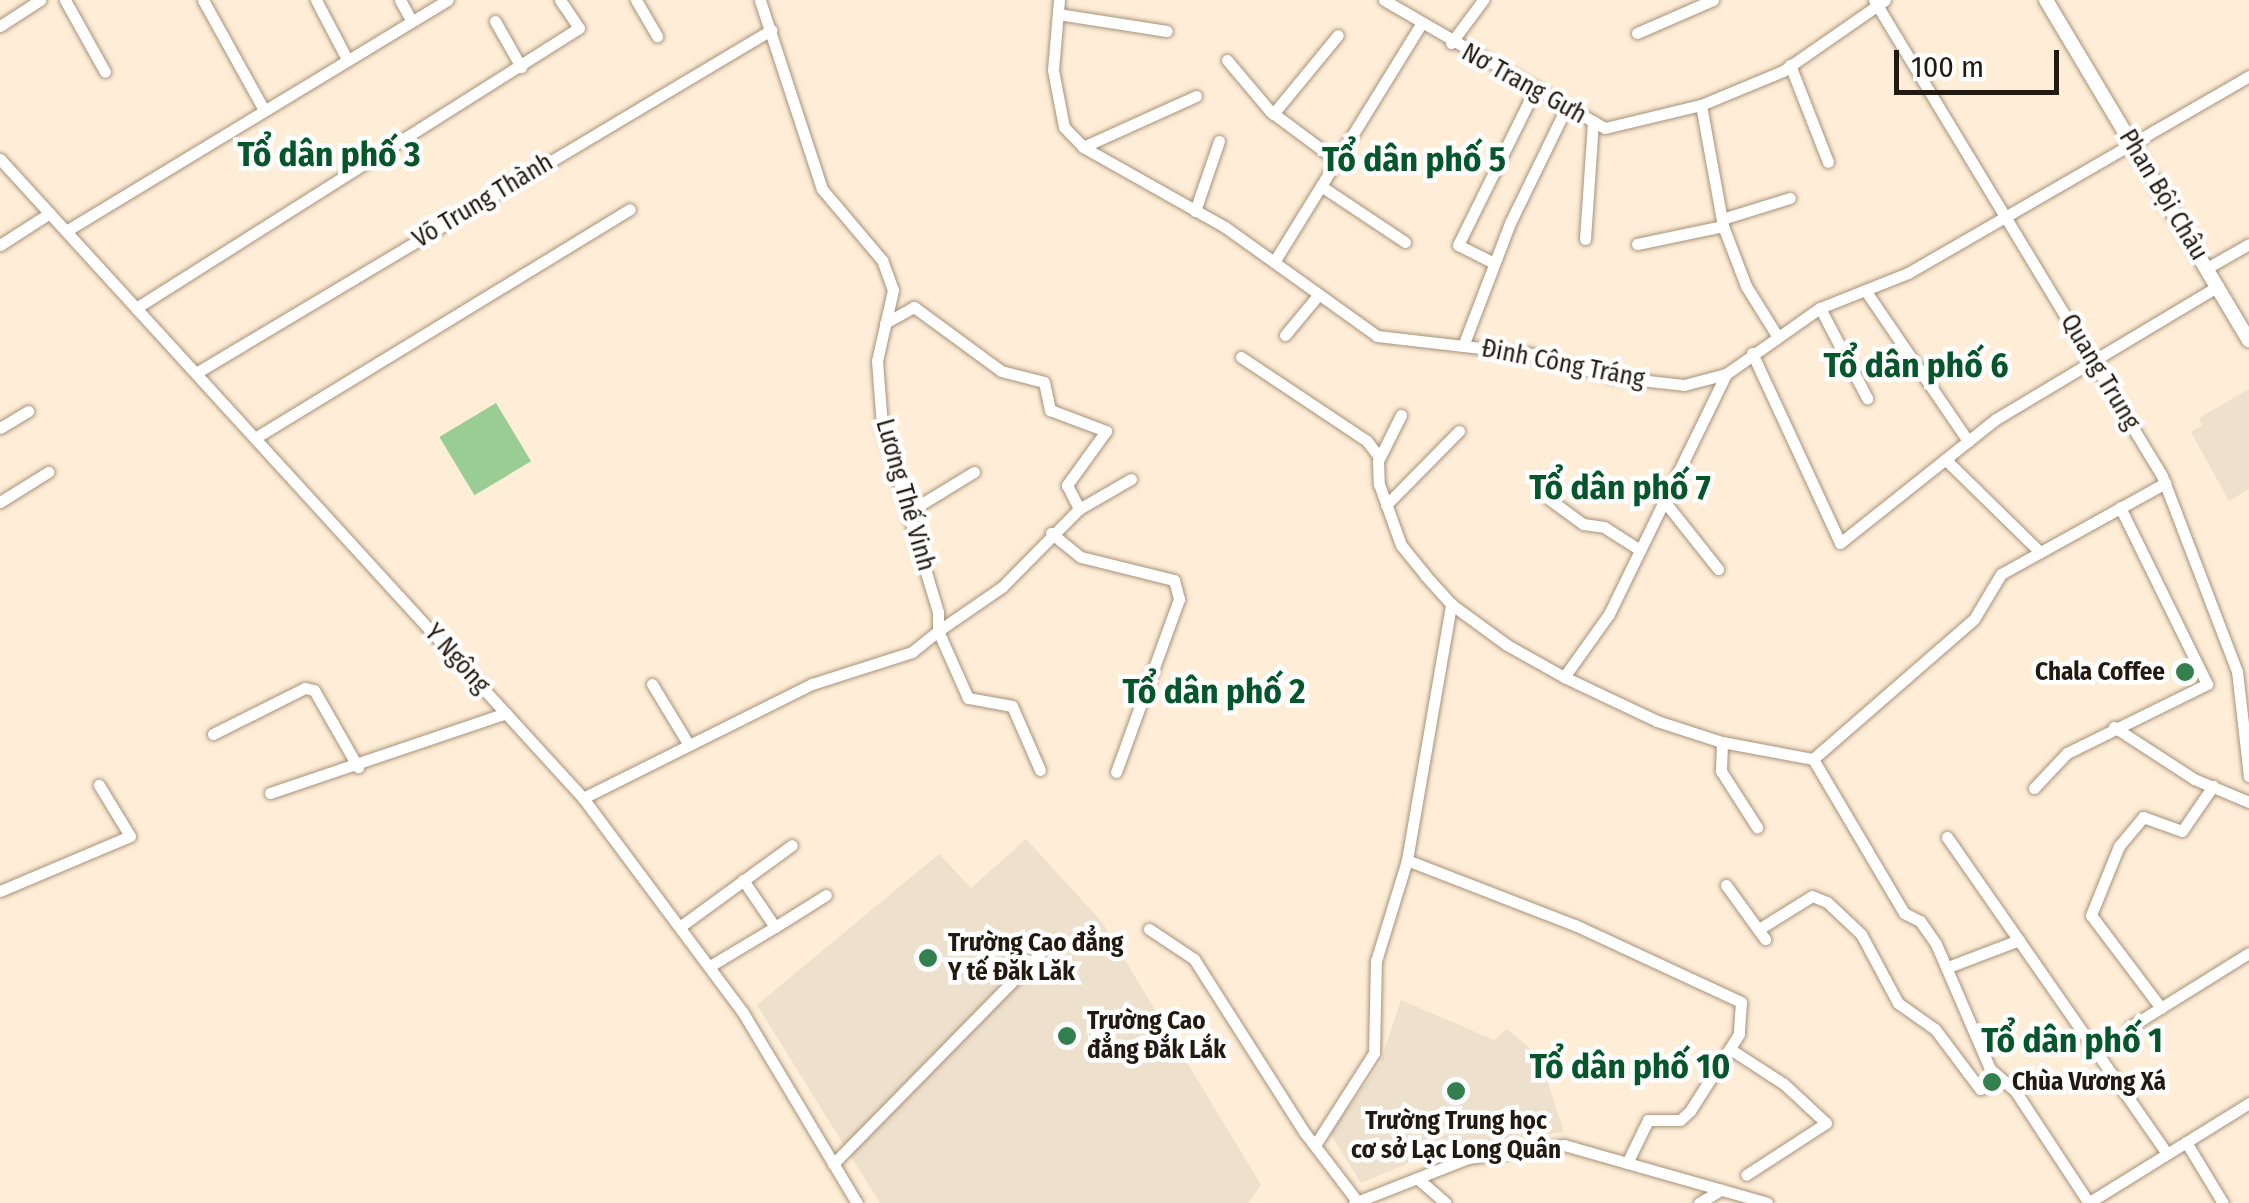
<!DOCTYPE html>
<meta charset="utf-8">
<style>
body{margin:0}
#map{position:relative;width:2249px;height:1203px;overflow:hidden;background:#feedd7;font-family:"Fira Sans Condensed",sans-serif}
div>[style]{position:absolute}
.education>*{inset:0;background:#ede0cc}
.green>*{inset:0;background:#99cd93;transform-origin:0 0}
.roads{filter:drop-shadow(0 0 2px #a69279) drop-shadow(0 0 2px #a69279)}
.minor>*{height:11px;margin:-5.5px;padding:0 5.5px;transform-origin:5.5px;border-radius:5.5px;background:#fff}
.major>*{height:14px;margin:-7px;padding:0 7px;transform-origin:7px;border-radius:7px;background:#fff}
.dots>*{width:28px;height:28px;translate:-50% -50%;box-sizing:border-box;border:5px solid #fff;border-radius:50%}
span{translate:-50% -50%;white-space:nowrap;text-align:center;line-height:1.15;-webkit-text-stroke:9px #fff;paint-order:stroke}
.street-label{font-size:25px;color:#221a10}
.poi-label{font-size:25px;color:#221a10;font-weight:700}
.right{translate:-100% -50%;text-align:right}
.left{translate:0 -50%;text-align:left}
.district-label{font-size:35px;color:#06562c;font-weight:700}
.scale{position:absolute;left:1894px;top:50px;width:165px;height:45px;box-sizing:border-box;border:5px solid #221a10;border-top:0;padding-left:12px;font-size:30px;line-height:35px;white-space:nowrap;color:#221a10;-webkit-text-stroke:8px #fff;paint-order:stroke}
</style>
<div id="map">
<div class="education">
<i style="clip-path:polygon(2249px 389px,2249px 489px,2229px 501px,2191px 432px,2202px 425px,2199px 418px)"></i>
<i style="clip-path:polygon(1026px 839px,1102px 922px,1261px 1185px,1248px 1203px,880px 1203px,757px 1005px,939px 854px,971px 888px)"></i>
<i style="clip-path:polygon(1401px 1000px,1494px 1040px,1507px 1029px,1539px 1056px,1564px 1132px,1447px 1147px,1361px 1183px,1330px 1133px,1380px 1064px)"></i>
</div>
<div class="green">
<i style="left:496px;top:403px;width:68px;height:66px;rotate:59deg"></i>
</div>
<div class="roads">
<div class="minor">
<i style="left:65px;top:0;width:82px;rotate:60.9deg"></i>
<i style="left:203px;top:0;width:126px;rotate:61deg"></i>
<i style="left:316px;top:0;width:67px;rotate:62.3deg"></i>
<i style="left:400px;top:0;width:23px;rotate:61deg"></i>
<i style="left:636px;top:0;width:42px;rotate:59.7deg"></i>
<i style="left:1059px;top:0;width:70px;rotate:94.9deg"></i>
<i style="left:1053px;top:70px;width:58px;rotate:79.1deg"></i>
<i style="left:1064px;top:127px;width:28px;rotate:46deg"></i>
<i style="left:1083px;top:147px;width:163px;rotate:29.4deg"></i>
<i style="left:1225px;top:227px;width:187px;rotate:35.6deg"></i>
<i style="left:1377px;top:336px;width:157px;rotate:6.6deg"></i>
<i style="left:1533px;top:354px;width:82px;rotate:16.2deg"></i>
<i style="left:1612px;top:377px;width:72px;rotate:6.3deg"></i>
<i style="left:1684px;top:385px;width:43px;rotate:-14.7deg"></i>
<i style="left:1726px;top:374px;width:115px;rotate:-35.1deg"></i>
<i style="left:1820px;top:308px;width:95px;rotate:-21.7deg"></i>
<i style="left:1908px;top:273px;width:394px;rotate:-30deg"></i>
<i style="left:1384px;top:0;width:255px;rotate:30.1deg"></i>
<i style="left:1605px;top:128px;width:99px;rotate:-13.5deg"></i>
<i style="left:1701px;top:105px;width:89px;rotate:-22.5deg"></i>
<i style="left:1783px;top:71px;width:124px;rotate:-34.8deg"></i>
<i style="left:1874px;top:0;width:556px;rotate:58.82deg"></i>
<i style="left:2162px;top:476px;width:209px;rotate:69deg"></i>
<i style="left:2237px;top:671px;width:106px;rotate:83.5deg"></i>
<i style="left:1058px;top:14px;width:110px;rotate:8.9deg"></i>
<i style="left:495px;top:21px;width:53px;rotate:60.5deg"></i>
<i style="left:0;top:26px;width:48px;rotate:-33deg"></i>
<i style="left:1637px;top:33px;width:83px;rotate:-23.5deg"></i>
<i style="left:1451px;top:43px;width:54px;rotate:-53.3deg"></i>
<i style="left:1227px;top:60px;width:67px;rotate:49.9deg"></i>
<i style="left:1270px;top:111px;width:84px;rotate:36.7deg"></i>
<i style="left:1790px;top:65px;width:104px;rotate:68.6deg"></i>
<i style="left:1701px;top:105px;width:123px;rotate:79.7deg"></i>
<i style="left:1723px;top:226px;width:64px;rotate:69deg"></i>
<i style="left:1746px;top:286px;width:57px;rotate:58deg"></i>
<i style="left:1273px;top:114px;width:102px;rotate:-50.6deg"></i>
<i style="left:1083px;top:147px;width:124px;rotate:-24.3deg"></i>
<i style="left:0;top:159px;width:865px;rotate:47.62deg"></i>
<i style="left:583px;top:798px;width:266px;rotate:53.3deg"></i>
<i style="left:742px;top:1011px;width:224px;rotate:59.1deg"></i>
<i style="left:1321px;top:186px;width:101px;rotate:33.7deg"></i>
<i style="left:1195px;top:211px;width:74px;rotate:-71.1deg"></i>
<i style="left:1722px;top:219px;width:71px;rotate:-17.2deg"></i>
<i style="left:66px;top:231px;width:446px;rotate:-31.2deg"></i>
<i style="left:1585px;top:239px;width:118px;rotate:-86.1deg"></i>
<i style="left:1637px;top:244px;width:88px;rotate:-11.8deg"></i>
<i style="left:0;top:245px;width:59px;rotate:-32.6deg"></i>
<i style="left:1274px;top:262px;width:280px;rotate:-58.3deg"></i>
<i style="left:1494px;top:263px;width:40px;rotate:-153.4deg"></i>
<i style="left:1458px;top:245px;width:172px;rotate:-63.7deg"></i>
<i style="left:2207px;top:268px;width:48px;rotate:-29.7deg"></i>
<i style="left:1865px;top:290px;width:183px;rotate:55.7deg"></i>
<i style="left:136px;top:308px;width:524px;rotate:-32.3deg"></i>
<i style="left:579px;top:28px;width:34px;rotate:-124deg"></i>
<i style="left:1820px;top:308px;width:102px;rotate:62.4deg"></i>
<i style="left:885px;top:323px;width:33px;rotate:-29deg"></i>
<i style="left:914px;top:307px;width:108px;rotate:36.3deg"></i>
<i style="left:1001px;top:371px;width:44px;rotate:14.3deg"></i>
<i style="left:1044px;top:382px;width:29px;rotate:78deg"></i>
<i style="left:1050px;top:410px;width:60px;rotate:20.6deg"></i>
<i style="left:1106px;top:431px;width:67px;rotate:125.8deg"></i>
<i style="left:1067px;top:485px;width:27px;rotate:63deg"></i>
<i style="left:1285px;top:335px;width:53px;rotate:-50.3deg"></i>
<i style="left:1463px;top:346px;width:132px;rotate:-69.1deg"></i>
<i style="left:1510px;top:223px;width:128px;rotate:-64deg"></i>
<i style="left:1752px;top:353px;width:209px;rotate:65.1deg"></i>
<i style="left:1840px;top:543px;width:199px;rotate:-38.5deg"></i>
<i style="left:1996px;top:419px;width:259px;rotate:-30.9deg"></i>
<i style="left:1241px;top:357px;width:151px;rotate:33.7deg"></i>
<i style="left:1367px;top:441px;width:20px;rotate:53deg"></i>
<i style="left:196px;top:373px;width:670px;rotate:-30.82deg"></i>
<i style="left:1401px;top:415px;width:51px;rotate:116.6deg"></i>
<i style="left:1378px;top:461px;width:23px;rotate:88deg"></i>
<i style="left:1379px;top:484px;width:65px;rotate:70.2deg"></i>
<i style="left:1401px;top:545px;width:38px;rotate:51deg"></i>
<i style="left:1425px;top:575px;width:39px;rotate:48deg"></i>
<i style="left:1451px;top:604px;width:69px;rotate:36.2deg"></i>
<i style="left:1507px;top:645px;width:65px;rotate:29.3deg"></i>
<i style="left:1564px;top:677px;width:103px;rotate:25.3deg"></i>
<i style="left:1657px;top:721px;width:68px;rotate:17.9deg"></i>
<i style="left:1722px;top:742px;width:93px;rotate:10.6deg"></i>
<i style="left:1813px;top:759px;width:179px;rotate:59.4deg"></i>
<i style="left:1904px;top:913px;width:18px;rotate:27deg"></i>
<i style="left:1920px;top:921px;width:28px;rotate:55deg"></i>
<i style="left:1936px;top:944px;width:136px;rotate:66.6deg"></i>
<i style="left:1990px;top:1069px;width:35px;rotate:41deg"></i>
<i style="left:2016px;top:1092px;width:133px;rotate:56.7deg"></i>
<i style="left:0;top:428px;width:33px;rotate:-31deg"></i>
<i style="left:255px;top:438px;width:439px;rotate:-31.4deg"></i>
<i style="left:1945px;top:459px;width:133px;rotate:44.4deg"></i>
<i style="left:1549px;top:499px;width:42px;rotate:36.3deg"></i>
<i style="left:1583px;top:524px;width:21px;rotate:8deg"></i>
<i style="left:1604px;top:527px;width:43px;rotate:32.6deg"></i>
<i style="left:1664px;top:501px;width:87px;rotate:51.5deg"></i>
<i style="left:0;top:502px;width:57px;rotate:-32deg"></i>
<i style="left:1386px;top:505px;width:104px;rotate:-45.4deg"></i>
<i style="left:910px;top:511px;width:75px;rotate:-31.4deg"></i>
<i style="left:1051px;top:533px;width:38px;rotate:39deg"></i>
<i style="left:1081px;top:557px;width:96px;rotate:13.9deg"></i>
<i style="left:1174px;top:580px;width:20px;rotate:75deg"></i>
<i style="left:1179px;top:599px;width:184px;rotate:110deg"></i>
<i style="left:1564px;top:677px;width:77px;rotate:-54.5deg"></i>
<i style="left:1609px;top:614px;width:267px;rotate:-64deg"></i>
<i style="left:652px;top:684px;width:71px;rotate:58.8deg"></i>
<i style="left:2114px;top:727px;width:95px;rotate:33deg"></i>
<i style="left:2194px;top:779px;width:60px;rotate:22.7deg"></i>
<i style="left:213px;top:734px;width:103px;rotate:-26.6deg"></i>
<i style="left:305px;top:688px;width:9px;rotate:13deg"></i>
<i style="left:314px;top:690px;width:89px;rotate:60.3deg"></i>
<i style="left:1722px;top:742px;width:29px;rotate:92deg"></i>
<i style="left:1721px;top:771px;width:67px;rotate:57.3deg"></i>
<i style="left:1813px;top:759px;width:213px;rotate:-41deg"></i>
<i style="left:1974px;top:619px;width:52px;rotate:-59deg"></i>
<i style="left:2001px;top:574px;width:188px;rotate:-29deg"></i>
<i style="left:1040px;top:770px;width:70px;rotate:-113.6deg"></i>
<i style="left:1012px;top:706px;width:45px;rotate:-169.7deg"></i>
<i style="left:968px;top:698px;width:73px;rotate:-114.1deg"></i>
<i style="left:938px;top:631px;width:78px;rotate:-34.5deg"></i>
<i style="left:1002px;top:587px;width:110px;rotate:-45.4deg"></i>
<i style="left:1079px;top:509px;width:60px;rotate:-30deg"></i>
<i style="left:2034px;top:788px;width:48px;rotate:-46.7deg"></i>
<i style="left:2067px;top:753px;width:156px;rotate:-26.2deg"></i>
<i style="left:2207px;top:684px;width:197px;rotate:-116.2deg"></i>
<i style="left:270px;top:793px;width:249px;rotate:-18.7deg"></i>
<i style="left:583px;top:798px;width:256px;rotate:-26.5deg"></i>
<i style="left:812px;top:684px;width:105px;rotate:-17.7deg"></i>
<i style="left:912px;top:652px;width:33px;rotate:-39deg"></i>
<i style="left:938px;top:631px;width:19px;rotate:-90deg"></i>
<i style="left:938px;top:612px;width:194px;rotate:-106.8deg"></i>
<i style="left:882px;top:426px;width:65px;rotate:-94.4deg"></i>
<i style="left:877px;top:361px;width:73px;rotate:-77.3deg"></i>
<i style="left:893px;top:290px;width:32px;rotate:-110deg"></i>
<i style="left:882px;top:260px;width:93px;rotate:-130.2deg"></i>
<i style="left:822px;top:189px;width:199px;rotate:-108.2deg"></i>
<i style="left:1947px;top:837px;width:385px;rotate:55.2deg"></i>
<i style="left:1407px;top:860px;width:180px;rotate:21.2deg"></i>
<i style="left:1575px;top:925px;width:183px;rotate:24.9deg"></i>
<i style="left:1741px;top:1002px;width:32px;rotate:94deg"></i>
<i style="left:1739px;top:1034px;width:91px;rotate:122.5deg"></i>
<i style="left:1690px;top:1111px;width:13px;rotate:138deg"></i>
<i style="left:1680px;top:1120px;width:32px;rotate:180deg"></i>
<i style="left:1648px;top:1120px;width:48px;rotate:116deg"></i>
<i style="left:1726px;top:885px;width:67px;rotate:54.2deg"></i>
<i style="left:0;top:891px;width:141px;rotate:-22.9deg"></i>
<i style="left:130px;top:836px;width:60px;rotate:-121.3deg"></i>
<i style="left:681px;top:926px;width:137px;rotate:-36.1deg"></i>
<i style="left:775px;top:927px;width:60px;rotate:-32.1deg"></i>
<i style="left:1149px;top:929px;width:54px;rotate:33.7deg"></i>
<i style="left:1194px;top:959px;width:206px;rotate:57.5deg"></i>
<i style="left:1305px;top:1133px;width:86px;rotate:52.6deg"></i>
<i style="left:1759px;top:929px;width:62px;rotate:-31.9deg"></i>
<i style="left:1812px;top:896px;width:16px;rotate:22deg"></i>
<i style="left:1827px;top:902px;width:47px;rotate:43.3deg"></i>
<i style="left:1861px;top:934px;width:78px;rotate:61.8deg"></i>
<i style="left:1898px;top:1003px;width:45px;rotate:35.1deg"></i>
<i style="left:1935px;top:1029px;width:75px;rotate:53.1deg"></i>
<i style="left:1980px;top:1089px;width:24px;rotate:-19deg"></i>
<i style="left:710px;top:966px;width:76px;rotate:-31deg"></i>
<i style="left:775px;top:927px;width:57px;rotate:-124.2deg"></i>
<i style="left:1948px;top:967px;width:76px;rotate:-20.8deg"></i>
<i style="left:2161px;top:1008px;width:116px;rotate:-127deg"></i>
<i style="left:2091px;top:915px;width:74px;rotate:-67.9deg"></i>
<i style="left:2119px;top:846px;width:38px;rotate:-50deg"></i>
<i style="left:2143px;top:817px;width:41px;rotate:19.7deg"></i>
<i style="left:2182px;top:831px;width:55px;rotate:-55.4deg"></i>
<i style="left:2130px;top:1027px;width:140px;rotate:-31.9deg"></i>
<i style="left:1730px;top:1049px;width:64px;rotate:32.9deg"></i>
<i style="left:1784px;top:1084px;width:57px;rotate:42.9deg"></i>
<i style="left:1826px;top:1123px;width:95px;rotate:147deg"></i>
<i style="left:1317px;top:1142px;width:106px;rotate:-57.4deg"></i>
<i style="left:1374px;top:1053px;width:92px;rotate:-88.8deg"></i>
<i style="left:1376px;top:961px;width:106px;rotate:-72.9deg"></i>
<i style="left:1407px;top:860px;width:260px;rotate:-80.2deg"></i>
<i style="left:2186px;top:1142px;width:71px;rotate:58.8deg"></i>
<i style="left:833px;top:1164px;width:311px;rotate:-45.5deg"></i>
<i style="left:1417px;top:1178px;width:38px;rotate:41deg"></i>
<i style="left:1354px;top:1203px;width:123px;rotate:-21.5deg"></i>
<i style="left:1468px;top:1158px;width:97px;rotate:-7.7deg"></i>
<i style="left:1564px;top:1145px;width:211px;rotate:15.9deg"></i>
<i style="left:1699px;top:1203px;width:26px;rotate:-31deg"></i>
<i style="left:2088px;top:1203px;width:190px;rotate:-31.8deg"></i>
</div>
<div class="major">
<i style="left:2046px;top:0;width:396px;rotate:59.2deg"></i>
</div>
</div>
<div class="dots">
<i style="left:2185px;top:672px;background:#33804f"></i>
<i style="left:928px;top:958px;background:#33804f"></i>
<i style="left:1067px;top:1036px;background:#33804f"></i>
<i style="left:1992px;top:1082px;background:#33804f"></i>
<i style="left:1456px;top:1091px;background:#33804f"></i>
</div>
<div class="street-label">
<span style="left:1524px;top:84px;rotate:29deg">Nơ Trang Gưh</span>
<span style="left:2163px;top:195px;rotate:59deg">Phan Bội Châu</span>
<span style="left:483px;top:201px;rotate:-31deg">Võ Trung Thành</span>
<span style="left:1563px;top:364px;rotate:11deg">Đinh Công Tráng</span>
<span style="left:2100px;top:372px;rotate:59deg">Quang Trung</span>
<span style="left:905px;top:495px;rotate:74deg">Lương Thế Vinh</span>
<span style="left:457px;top:659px;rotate:48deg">Y Ngông</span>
</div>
<div class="poi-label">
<span class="right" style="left:2165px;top:672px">Chala Coffee</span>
<span class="left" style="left:948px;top:958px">Trường Cao đẳng<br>Y tế Đăk Lăk</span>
<span class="left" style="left:1087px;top:1036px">Trường Cao<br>đẳng Đắk Lắk</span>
<span class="left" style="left:2012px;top:1082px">Chùa Vương Xá</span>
<span style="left:1456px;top:1136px">Trường Trung học<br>cơ sở Lạc Long Quân</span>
</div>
<div class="district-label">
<span style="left:329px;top:154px">Tổ dân phố 3</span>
<span style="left:1414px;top:159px">Tổ dân phố 5</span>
<span style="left:1916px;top:365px">Tổ dân phố 6</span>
<span style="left:1620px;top:487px">Tổ dân phố 7</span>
<span style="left:1214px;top:691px">Tổ dân phố 2</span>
<span style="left:2072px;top:1040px">Tổ dân phố 1</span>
<span style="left:1630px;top:1066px">Tổ dân phố 10</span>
</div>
<div class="scale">100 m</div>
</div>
